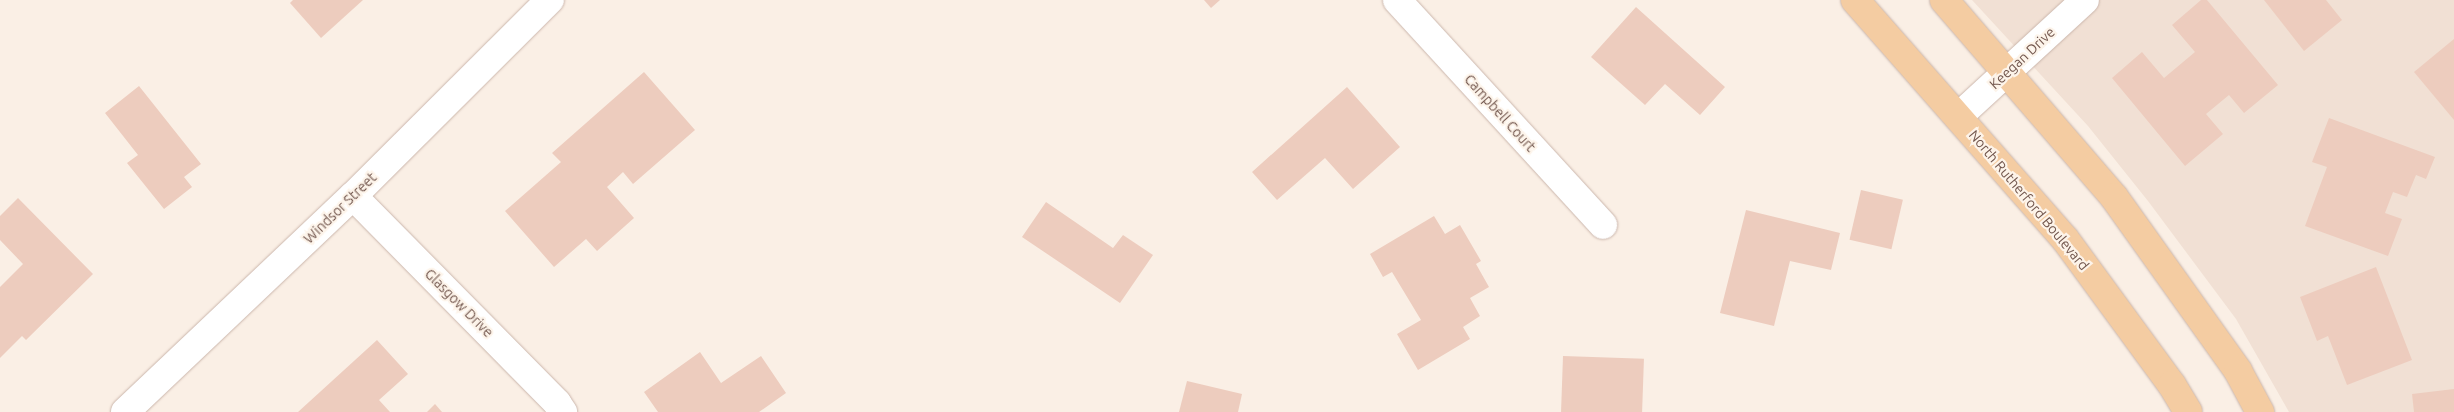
<!DOCTYPE html>
<style>
body{margin:0}
#map{position:relative;width:2454px;height:412px;overflow:hidden;background:#faefe5;font-family:Ubuntu,sans-serif}
div>[style]{position:absolute}
.residential>*{inset:0;background:#f1e0d4}
.building>*{inset:0;background:#edccbe;transform-origin:0 0}
.roads{filter:drop-shadow(0 0 1px #cbb6ac) drop-shadow(0 0 1px #cbb6ac)}
.minor>*{height:28px;margin:-14px;padding:0 14px;transform-origin:14px;border-radius:14px;background:#fff}
.primary>*{height:28px;margin:-14px;padding:0 14px;transform-origin:14px;border-radius:14px;background:#f4cca2}
span{translate:-50% -50%;white-space:nowrap;text-align:center;line-height:1.15;-webkit-text-stroke:4.5px #fdf4ea;paint-order:stroke}
.street-label{font-size:14px;color:#71554c}
</style>
<div id="map">
<div class="residential">
<i style="clip-path:polygon(1972px 0,2454px 0,2454px 412px,2289px 412px,2236px 319px,2148px 201px,2088px 126px)"></i>
</div>
<div class="building">
<i style="clip-path:polygon(293px 0,363px 0,321px 38px,290px 3px)"></i>
<i style="clip-path:polygon(1204px 0,1220px 0,1211px 8px)"></i>
<i style="clip-path:polygon(2201px 0,2207px 0,2278px 85px,2244px 113px,2229px 95px,2206px 114px,2223px 134px,2185px 166px,2112px 78px,2142px 52px,2164px 78px,2195px 52px,2172px 25px)"></i>
<i style="clip-path:polygon(2264px 0,2326px 0,2342px 20px,2304px 51px)"></i>
<i style="clip-path:polygon(1636px 7px,1725px 87px,1700px 115px,1665px 84px,1645px 105px,1591px 57px)"></i>
<i style="clip-path:polygon(2454px 39px,2454px 120px,2414px 72px)"></i>
<i style="clip-path:polygon(644px 72px,695px 130px,633px 184px,623px 172px,607px 187px,634px 218px,597px 251px,586px 239px,554px 267px,505px 211px,561px 162px,552px 153px)"></i>
<i style="clip-path:polygon(139px 86px,201px 164px,184px 177px,192px 187px,164px 209px,127px 163px,138px 155px,105px 113px)"></i>
<i style="clip-path:polygon(1347px 87px,1400px 147px,1353px 189px,1325px 158px,1277px 200px,1252px 172px)"></i>
<i style="clip-path:polygon(2329px 118px,2435px 157px,2426px 179px,2416px 175px,2407px 197px,2393px 192px,2385px 213px,2402px 219px,2388px 256px,2305px 226px,2327px 167px,2312px 162px)"></i>
<i style="left:1861px;top:190px;width:43px;height:51px;rotate:13deg"></i>
<i style="clip-path:polygon(18px 198px,93px 274px,26px 340px,22px 336px,0 358px,0 287px,23px 264px,0 240px,0 216px)"></i>
<i style="clip-path:polygon(1046px 202px,1113px 248px,1123px 235px,1153px 255px,1120px 303px,1022px 237px)"></i>
<i style="clip-path:polygon(1746px 210px,1840px 233px,1831px 270px,1790px 261px,1774px 326px,1720px 313px)"></i>
<i style="clip-path:polygon(1434px 216px,1445px 234px,1460px 225px,1481px 261px,1476px 264px,1489px 287px,1470px 298px,1480px 316px,1463px 327px,1470px 339px,1418px 370px,1397px 334px,1421px 320px,1392px 272px,1383px 277px,1370px 254px)"></i>
<i style="clip-path:polygon(2376px 267px,2412px 360px,2347px 385px,2328px 336px,2317px 341px,2300px 297px)"></i>
<i style="clip-path:polygon(377px 340px,408px 374px,379px 400px,390px 412px,298px 412px)"></i>
<i style="clip-path:polygon(700px 352px,721px 383px,761px 356px,786px 393px,759px 412px,658px 412px,644px 392px)"></i>
<i style="left:1563px;top:356px;width:81px;height:56px;rotate:2deg"></i>
<i style="clip-path:polygon(1187px 381px,1242px 394px,1238px 412px,1179px 412px)"></i>
<i style="clip-path:polygon(2454px 389px,2454px 412px,2414px 412px,2412px 394px)"></i>
<i style="clip-path:polygon(435px 404px,442px 412px,427px 412px)"></i>
</div>
<div class="roads">
<div class="minor">
<i style="left:1397px;top:0;width:305px;rotate:47.5deg"></i>
<i style="left:1959px;top:116px;width:171px;rotate:-42.6deg"></i>
<i style="left:353px;top:196px;width:291px;rotate:45.4deg"></i>
<i style="left:557px;top:403px;width:11px;rotate:56deg"></i>
<i style="left:125px;top:412px;width:314px;rotate:-43.5deg"></i>
<i style="left:353px;top:196px;width:278px;rotate:-44.9deg"></i>
</div>
<div class="primary">
<i style="left:1855px;top:0;width:318px;rotate:48.7deg"></i>
<i style="left:2065px;top:239px;width:181px;rotate:53.8deg"></i>
<i style="left:2172px;top:385px;width:31px;rotate:59deg"></i>
<i style="left:1944px;top:0;width:260px;rotate:49.2deg"></i>
<i style="left:2114px;top:197px;width:214px;rotate:54.5deg"></i>
<i style="left:2238px;top:371px;width:47px;rotate:61.8deg"></i>
</div>
</div>
<div class="street-label">
<span style="left:2022px;top:58px;rotate:-43deg">Keegan Drive</span>
<span style="left:1500px;top:113px;rotate:48deg">Campbell Court</span>
<span style="left:2029px;top:200px;rotate:50deg">North Rutherford Boulevard</span>
<span style="left:340px;top:208px;rotate:-44deg">Windsor Street</span>
<span style="left:459px;top:303px;rotate:45deg">Glasgow Drive</span>
</div>
</div>
